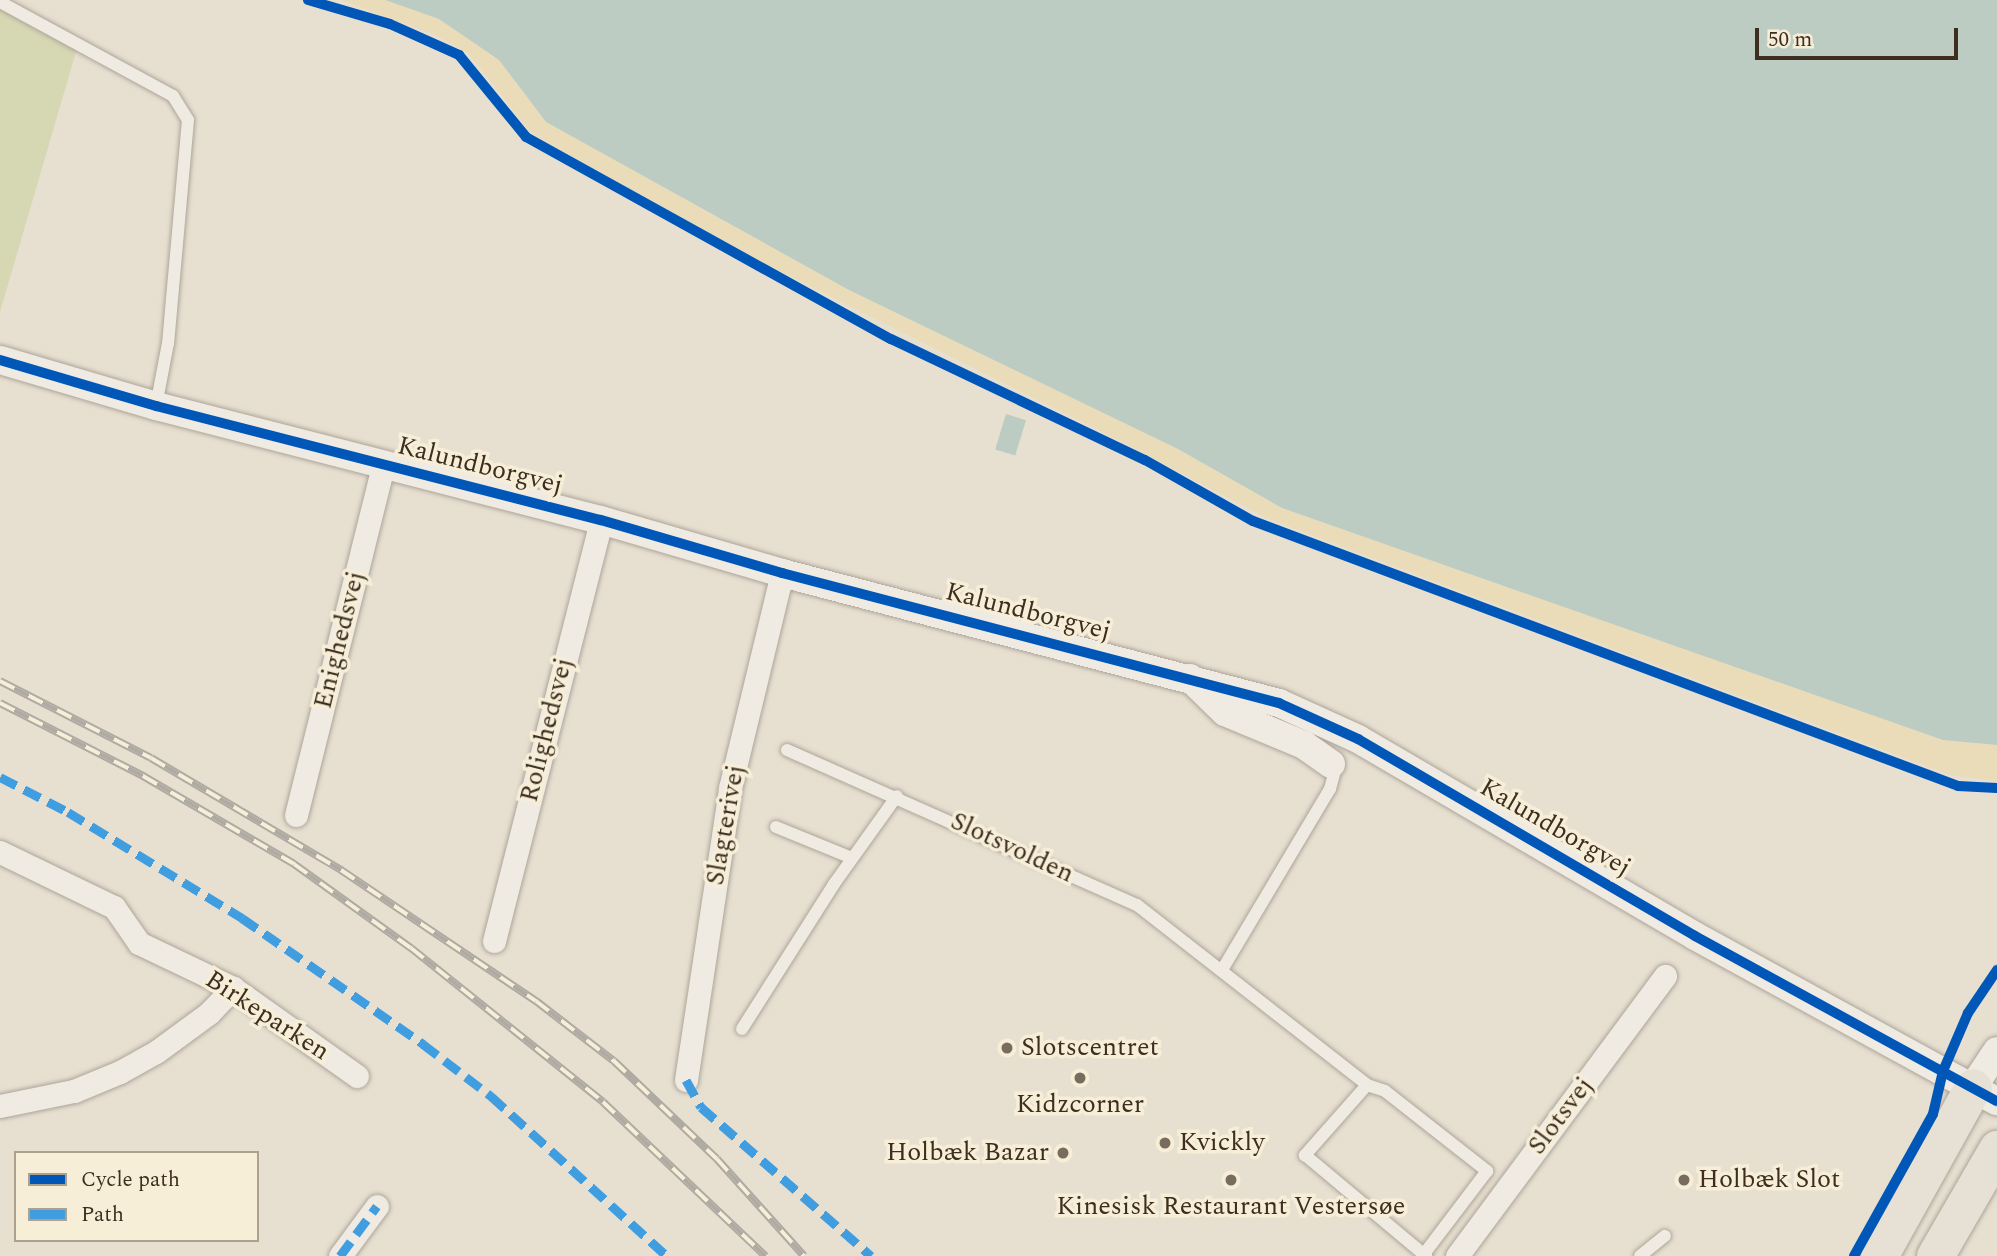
<!DOCTYPE html>
<meta charset="utf-8">
<style>
body{margin:0}
#map{position:relative;width:1997px;height:1256px;overflow:hidden;background:#e7e0d1;font-family:Spectral,serif}
div>[style]{position:absolute}
.green>*{inset:0;background:#d6d7b3}
.sand>*{inset:0;background:#eadcb9}
.water>*{inset:0;background:#bcccc2;transform-origin:0 0}
.roads{filter:drop-shadow(0 0 2px #ada599) drop-shadow(0 0 2px #ada599)}
.service>*{height:12px;margin:-6px;padding:0 6px;transform-origin:6px;border-radius:6px;background:#efebe3}
.minor>*{height:23px;margin:-11.5px;padding:0 11.5px;transform-origin:11.5px;border-radius:11.5px;background:#efebe3}
.tertiary>*{height:28px;margin:-14px;padding:0 14px;transform-origin:14px;border-radius:14px;background:#efebe3}
.primary>*{height:37px;margin:-18.5px;padding:0 18.5px;transform-origin:18.5px;border-radius:18.5px;background:#e6e1d4}
.rail>*{height:8px;margin-top:-4px;transform-origin:0;background:repeating-linear-gradient(90deg,#f7eed8 0 16px,#afaaa2 0 32px);box-sizing:border-box;border-block:2px solid #afaaa2}
.quiet>*{height:9px;margin-top:-4.5px;transform-origin:0;background:repeating-linear-gradient(90deg,#3f9de0 0 18px,transparent 0 27px)}
.cycleway>*{height:10px;margin:-5px;padding:0 5px;transform-origin:5px;border-radius:5px;background:#0057b8}
.dots>*{width:19px;height:19px;translate:-50% -50%;box-sizing:border-box;border:4px solid #f7eed8;border-radius:50%}
span{translate:-50% -50%;white-space:nowrap;text-align:center;line-height:1.15;-webkit-text-stroke:7px #f7eed8;paint-order:stroke}
.street-label{font-size:26px;color:#3d2e20}
.poi-label{font-size:26px;color:#3d2e20}
.left{translate:0 -50%;text-align:left}
.right{translate:-100% -50%;text-align:right}
.legend{position:absolute;left:14px;top:1151px;width:245px;height:91px;box-sizing:border-box;background:#f7eed8;border:2px solid #ada18e;margin:0;padding:9px 12px;list-style:none;font-size:21px;color:#3d2e20}
.legend li{display:flex;align-items:center;gap:14px;height:35px}
.legend b{width:35px;border:2px solid #ada18e}
.scale{position:absolute;left:1755px;top:28px;width:203px;height:32px;box-sizing:border-box;border:4px solid #3d2e20;border-top:0;padding-left:9px;font-size:21px;line-height:24px;white-space:nowrap;color:#3d2e20;-webkit-text-stroke:5px #f7eed8;paint-order:stroke}
</style>
<div id="map">
<div class="green">
<i style="clip-path:polygon(0 0,78px 45px,0 312px)"></i>
</div>
<div class="sand">
<i style="clip-path:polygon(340px 0,385px 0,439px 19px,499px 60px,546px 122px,849px 290px,1178px 449px,1282px 508px,1943px 740px,1997px 745px,1997px 781px,1950px 775px,1266px 518px,1128px 445px,753px 258px,531px 133px,468px 53px,433px 34px)"></i>
</div>
<div class="water">
<i style="clip-path:polygon(385px 0,1997px 0,1997px 745px,1943px 740px,1282px 508px,1178px 449px,849px 290px,546px 122px,499px 60px,439px 19px)"></i>
<i style="left:1006px;top:414px;width:21px;height:37px;rotate:17deg"></i>
</div>
<div class="roads">
<div class="service">
<i style="left:0;top:2px;width:197px;rotate:28.5deg"></i>
<i style="left:173px;top:96px;width:28px;rotate:58deg"></i>
<i style="left:188px;top:120px;width:224px;rotate:95.1deg"></i>
<i style="left:168px;top:343px;width:64px;rotate:100.8deg"></i>
<i style="left:787px;top:750px;width:383px;rotate:23.9deg"></i>
<i style="left:1137px;top:905px;width:292px;rotate:38deg"></i>
<i style="left:1367px;top:1085px;width:94px;rotate:131.5deg"></i>
<i style="left:1305px;top:1155px;width:158px;rotate:39.9deg"></i>
<i style="left:776px;top:827px;width:82px;rotate:22.2deg"></i>
<i style="left:1222px;top:970px;width:211px;rotate:-59.2deg"></i>
<i style="left:1330px;top:789px;width:20px;rotate:-75deg"></i>
<i style="left:1335px;top:770px;width:7px;rotate:-124deg"></i>
<i style="left:742px;top:1029px;width:172px;rotate:-57.6deg"></i>
<i style="left:834px;top:884px;width:108px;rotate:-54.4deg"></i>
<i style="left:1367px;top:1085px;width:19px;rotate:18deg"></i>
<i style="left:1385px;top:1091px;width:130px;rotate:38.1deg"></i>
<i style="left:1487px;top:1171px;width:104px;rotate:127.2deg"></i>
<i style="left:1640px;top:1256px;width:32px;rotate:-39deg"></i>
</div>
<div class="minor">
<i style="left:296px;top:815px;width:361px;rotate:-76deg"></i>
<i style="left:0;top:852px;width:127px;rotate:25.8deg"></i>
<i style="left:114px;top:907px;width:44px;rotate:55.2deg"></i>
<i style="left:139px;top:943px;width:104px;rotate:25.6deg"></i>
<i style="left:233px;top:988px;width:152px;rotate:35.4deg"></i>
<i style="left:494px;top:941px;width:434px;rotate:-75.7deg"></i>
<i style="left:686px;top:1080px;width:295px;rotate:-81.4deg"></i>
<i style="left:730px;top:788px;width:221px;rotate:-76.4deg"></i>
<i style="left:0;top:1106px;width:76px;rotate:-11.5deg"></i>
<i style="left:74px;top:1091px;width:50px;rotate:-22.4deg"></i>
<i style="left:120px;top:1072px;width:41px;rotate:-29.1deg"></i>
<i style="left:156px;top:1052px;width:66px;rotate:-36.3deg"></i>
<i style="left:209px;top:1013px;width:35px;rotate:-46deg"></i>
<i style="left:340px;top:1256px;width:62px;rotate:-53.5deg"></i>
<i style="left:1457px;top:1256px;width:349px;rotate:-53.4deg"></i>
</div>
<div class="tertiary">
<i style="left:0;top:360px;width:163px;rotate:16.4deg"></i>
<i style="left:156px;top:406px;width:459px;rotate:14.4deg"></i>
<i style="left:601px;top:520px;width:189px;rotate:16.3deg"></i>
<i style="left:782px;top:573px;width:514px;rotate:14.66deg"></i>
<i style="left:1279px;top:703px;width:87px;rotate:24.5deg"></i>
<i style="left:1358px;top:739px;width:390px;rotate:30.3deg"></i>
<i style="left:1695px;top:936px;width:344px;rotate:28.7deg"></i>
<i style="left:1190px;top:678px;width:49px;rotate:44.2deg"></i>
<i style="left:1225px;top:712px;width:86px;rotate:22.7deg"></i>
<i style="left:1304px;top:745px;width:33px;rotate:35deg"></i>
<i style="left:1973px;top:1087px;width:43px;rotate:-56.3deg"></i>
</div>
<div class="primary">
<i style="left:1879px;top:1256px;width:193px;rotate:-60.9deg"></i>
<i style="left:1935px;top:1256px;width:124px;rotate:-59.9deg"></i>
</div>
</div>
<div class="rail">
<i style="left:0;top:681px;width:169px;rotate:27deg"></i>
<i style="left:151px;top:758px;width:221px;rotate:30.5deg"></i>
<i style="left:341px;top:870px;width:235px;rotate:33.9deg"></i>
<i style="left:536px;top:1001px;width:98px;rotate:37.6deg"></i>
<i style="left:614px;top:1061px;width:142px;rotate:43.6deg"></i>
<i style="left:717px;top:1159px;width:130px;rotate:48.1deg"></i>
<i style="left:0;top:703px;width:161px;rotate:27deg"></i>
<i style="left:143px;top:776px;width:175px;rotate:30.2deg"></i>
<i style="left:294px;top:864px;width:144px;rotate:35.7deg"></i>
<i style="left:411px;top:948px;width:246px;rotate:38.7deg"></i>
<i style="left:603px;top:1102px;width:224px;rotate:43.5deg"></i>
</div>
<div class="quiet">
<i style="left:0;top:777px;width:76px;rotate:27.2deg"></i>
<i style="left:68px;top:812px;width:204px;rotate:31.3deg"></i>
<i style="left:242px;top:918px;width:221px;rotate:34.8deg"></i>
<i style="left:423px;top:1044px;width:86px;rotate:37.4deg"></i>
<i style="left:491px;top:1096px;width:238px;rotate:42.3deg"></i>
<i style="left:686px;top:1080px;width:31px;rotate:61deg"></i>
<i style="left:701px;top:1107px;width:226px;rotate:41.2deg"></i>
<i style="left:340px;top:1256px;width:62px;rotate:-53.5deg"></i>
</div>
<div class="cycleway">
<i style="left:308px;top:0;width:85px;rotate:16.3deg"></i>
<i style="left:390px;top:24px;width:76px;rotate:24.2deg"></i>
<i style="left:459px;top:55px;width:106px;rotate:50.7deg"></i>
<i style="left:526px;top:137px;width:417px;rotate:29deg"></i>
<i style="left:891px;top:339px;width:281px;rotate:25.5deg"></i>
<i style="left:1145px;top:460px;width:124px;rotate:29.5deg"></i>
<i style="left:1253px;top:521px;width:753px;rotate:20.6deg"></i>
<i style="left:1958px;top:786px;width:39px;rotate:3deg"></i>
<i style="left:0;top:360px;width:163px;rotate:16.4deg"></i>
<i style="left:156px;top:406px;width:459px;rotate:14.4deg"></i>
<i style="left:601px;top:520px;width:189px;rotate:16.3deg"></i>
<i style="left:782px;top:573px;width:514px;rotate:14.66deg"></i>
<i style="left:1279px;top:703px;width:87px;rotate:24.5deg"></i>
<i style="left:1358px;top:739px;width:390px;rotate:30.3deg"></i>
<i style="left:1695px;top:936px;width:344px;rotate:28.7deg"></i>
<i style="left:1854px;top:1256px;width:162px;rotate:-60.9deg"></i>
<i style="left:1933px;top:1114px;width:44px;rotate:-76.9deg"></i>
<i style="left:1943px;top:1071px;width:63px;rotate:-66.7deg"></i>
<i style="left:1968px;top:1013px;width:52px;rotate:-56deg"></i>
</div>
<div class="dots">
<i style="left:1007px;top:1048px;background:#786c5e"></i>
<i style="left:1080px;top:1078px;background:#786c5e"></i>
<i style="left:1165px;top:1143px;background:#786c5e"></i>
<i style="left:1063px;top:1153px;background:#786c5e"></i>
<i style="left:1231px;top:1180px;background:#786c5e"></i>
<i style="left:1684px;top:1180px;background:#786c5e"></i>
</div>
<div class="street-label">
<span style="left:480px;top:466px;rotate:14deg">Kalundborgvej</span>
<span style="left:1028px;top:612px;rotate:14deg">Kalundborgvej</span>
<span style="left:340px;top:640px;rotate:-76deg">Enighedsvej</span>
<span style="left:547px;top:730px;rotate:-76deg">Rolighedsvej</span>
<span style="left:726px;top:825px;rotate:-80deg">Slagterivej</span>
<span style="left:1555px;top:828px;rotate:30deg">Kalundborgvej</span>
<span style="left:1012px;top:848px;rotate:25deg">Slotsvolden</span>
<span style="left:267px;top:1016px;rotate:33deg">Birkeparken</span>
<span style="left:1561px;top:1116px;rotate:-53deg">Slotsvej</span>
</div>
<div class="poi-label">
<span class="left" style="left:1021px;top:1048px">Slotscentret</span>
<span style="left:1080px;top:1105px">Kidzcorner</span>
<span class="left" style="left:1179px;top:1143px">Kvickly</span>
<span class="right" style="left:1049px;top:1153px">Holbæk Bazar</span>
<span class="left" style="left:1698px;top:1180px">Holbæk Slot</span>
<span style="left:1231px;top:1207px">Kinesisk Restaurant Vestersøe</span>
</div>
<ul class="legend">
<li><b style="height:9px;background:#0057b8"></b>Cycle path</li>
<li><b style="height:9px;background:#3f9de0"></b>Path</li>
</ul>
<div class="scale">50 m</div>
</div>
